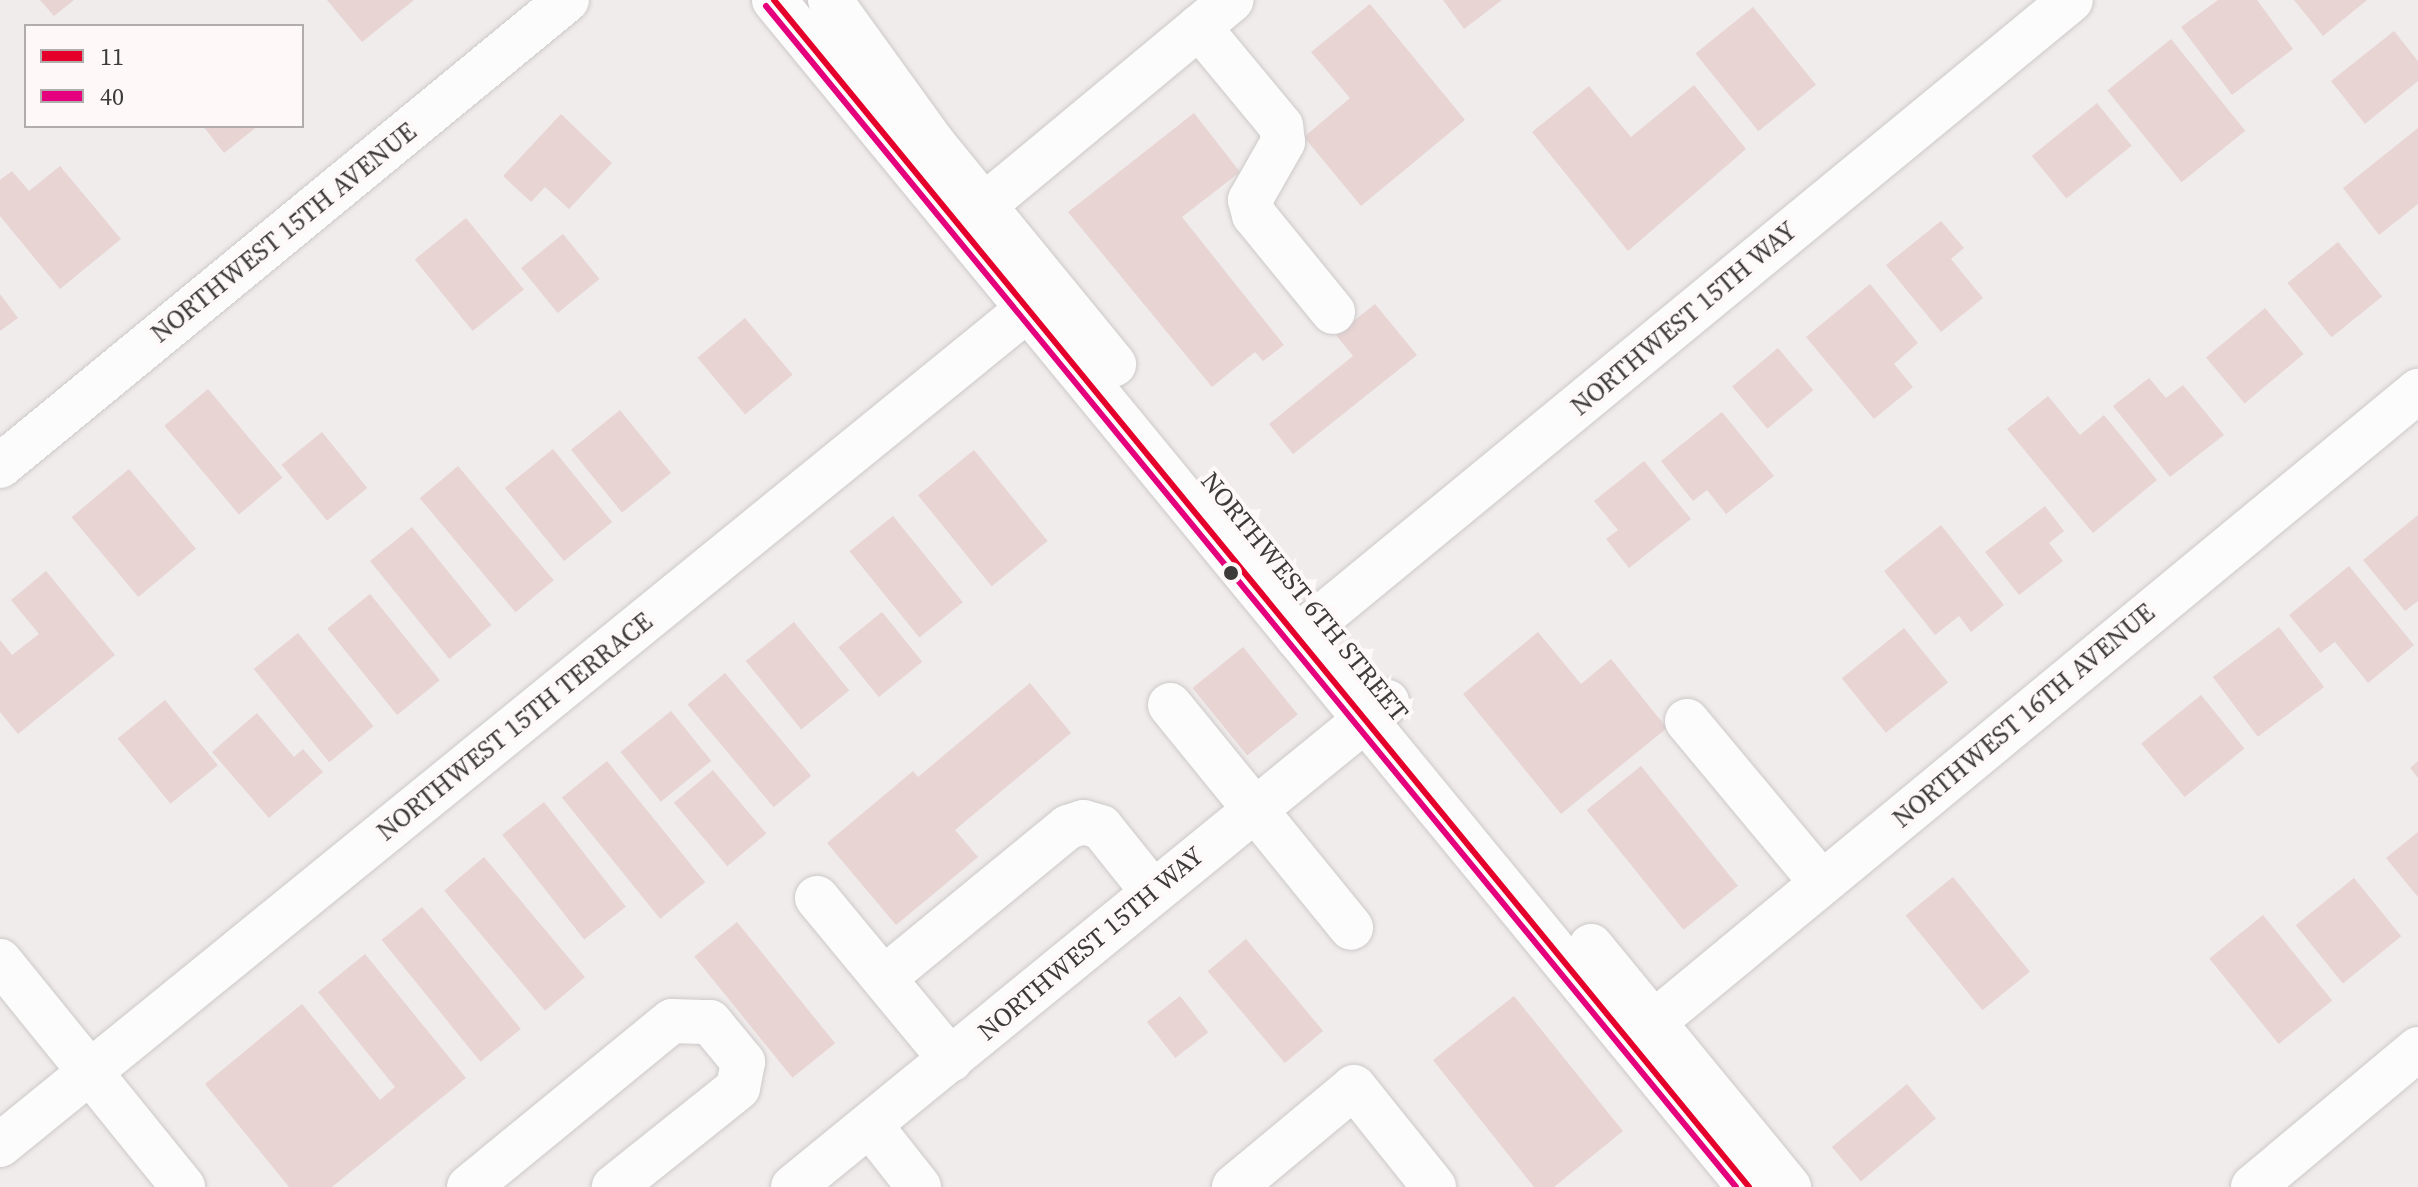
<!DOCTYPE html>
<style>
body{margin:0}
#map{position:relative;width:2418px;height:1187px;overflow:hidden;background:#f1ecec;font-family:"Source Serif 4",serif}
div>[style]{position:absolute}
.building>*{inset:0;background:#e7d4d3;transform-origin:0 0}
.roads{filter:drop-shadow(0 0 2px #cdc9c9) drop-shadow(0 0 2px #cdc9c9)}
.minor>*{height:44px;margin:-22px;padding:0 22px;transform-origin:22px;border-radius:22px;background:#fdfcfc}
.bus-1>*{height:6px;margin:-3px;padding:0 3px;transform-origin:3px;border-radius:3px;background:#e4002b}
.bus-2>*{height:6px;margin:-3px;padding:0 3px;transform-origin:3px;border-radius:3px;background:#e5007d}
.dots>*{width:22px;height:22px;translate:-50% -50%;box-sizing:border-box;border:4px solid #fef9f8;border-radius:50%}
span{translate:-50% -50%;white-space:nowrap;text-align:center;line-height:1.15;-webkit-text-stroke:8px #fef9f8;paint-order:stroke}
.street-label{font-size:26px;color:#3d3a3a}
.legend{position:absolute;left:24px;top:24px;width:280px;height:104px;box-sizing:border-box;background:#fef9f8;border:2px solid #b1adac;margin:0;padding:10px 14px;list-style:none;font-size:24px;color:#3d3a3a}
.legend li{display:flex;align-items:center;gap:16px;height:40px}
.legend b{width:40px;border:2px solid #b1adac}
</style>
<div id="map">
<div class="building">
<i style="clip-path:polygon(40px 0,74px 0,54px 16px)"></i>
<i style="clip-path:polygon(327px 0,414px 0,362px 42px)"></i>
<i style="clip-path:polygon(1443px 0,1502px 0,1464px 29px)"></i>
<i style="clip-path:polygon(2218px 0,2257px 0,2293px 49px,2232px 95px,2181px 27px)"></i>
<i style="clip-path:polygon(2294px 0,2367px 0,2323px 36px)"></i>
<i style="clip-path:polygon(1370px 4px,1465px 120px,1361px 206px,1304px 137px,1350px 98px,1311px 52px)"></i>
<i style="left:1753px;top:7px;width:100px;height:74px;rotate:51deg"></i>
<i style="clip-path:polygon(2394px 31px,2418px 61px,2418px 81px,2365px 124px,2331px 81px)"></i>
<i style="left:2171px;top:39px;width:118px;height:82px;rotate:51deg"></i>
<i style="clip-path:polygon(1694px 85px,1746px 149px,1628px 251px,1532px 132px,1589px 86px,1631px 137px)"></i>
<i style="left:2097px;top:103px;width:55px;height:84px;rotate:51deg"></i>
<i style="clip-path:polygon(1194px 113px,1240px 172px,1182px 217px,1284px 345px,1263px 361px,1255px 352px,1212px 387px,1068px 212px)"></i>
<i style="clip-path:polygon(561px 114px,612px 163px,569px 209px,545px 187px,531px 202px,503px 176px)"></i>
<i style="clip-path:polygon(203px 126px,258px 126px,224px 153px)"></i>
<i style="clip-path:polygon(2418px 128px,2418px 204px,2379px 235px,2343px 188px)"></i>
<i style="clip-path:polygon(60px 166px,121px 239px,60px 289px,0 216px,0 180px,12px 171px,29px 191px)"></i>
<i style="left:466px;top:218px;width:92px;height:66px;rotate:51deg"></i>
<i style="clip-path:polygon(1941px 221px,1964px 248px,1951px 259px,1983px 298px,1941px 332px,1886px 265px)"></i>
<i style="left:563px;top:234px;width:58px;height:54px;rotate:51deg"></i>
<i style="left:2338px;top:242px;width:70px;height:65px;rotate:51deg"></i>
<i style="clip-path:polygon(1870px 284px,1918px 343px,1894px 364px,1913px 387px,1874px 419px,1806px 337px)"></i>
<i style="clip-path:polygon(0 294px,18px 318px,0 331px)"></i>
<i style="clip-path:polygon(1375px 304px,1417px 355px,1293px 454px,1269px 424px,1353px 356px,1336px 335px)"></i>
<i style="left:2265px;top:308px;width:60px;height:77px;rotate:50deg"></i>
<i style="left:745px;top:318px;width:74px;height:62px;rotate:50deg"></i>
<i style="left:1778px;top:348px;width:55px;height:60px;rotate:50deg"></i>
<i style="clip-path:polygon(2149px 378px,2166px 398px,2183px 385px,2224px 435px,2170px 477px,2113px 406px)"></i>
<i style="left:208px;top:389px;width:116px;height:57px;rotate:50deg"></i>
<i style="clip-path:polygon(2048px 396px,2080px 435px,2104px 415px,2157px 480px,2093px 533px,2007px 429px)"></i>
<i style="left:620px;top:410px;width:81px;height:63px;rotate:51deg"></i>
<i style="clip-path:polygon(1722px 412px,1774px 476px,1726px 514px,1707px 490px,1693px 501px,1661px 461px)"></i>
<i style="left:322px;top:432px;width:72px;height:52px;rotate:51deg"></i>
<i style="left:553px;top:449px;width:94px;height:62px;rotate:51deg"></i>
<i style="left:974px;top:450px;width:117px;height:72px;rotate:51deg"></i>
<i style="clip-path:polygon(1644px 461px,1691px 519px,1629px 568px,1606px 539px,1618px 530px,1594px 501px)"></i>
<i style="left:458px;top:466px;width:149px;height:50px;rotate:50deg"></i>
<i style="left:129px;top:469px;width:104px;height:75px;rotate:50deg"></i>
<i style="clip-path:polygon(2045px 506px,2064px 531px,2049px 543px,2063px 561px,2019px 595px,1985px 552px)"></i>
<i style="clip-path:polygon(2418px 515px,2418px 601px,2405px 611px,2363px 560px)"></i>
<i style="left:893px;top:516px;width:111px;height:56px;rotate:51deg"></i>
<i style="clip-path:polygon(1941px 525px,2004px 605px,1971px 632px,1959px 616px,1935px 635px,1884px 571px)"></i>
<i style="left:412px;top:527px;width:126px;height:54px;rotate:51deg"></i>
<i style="clip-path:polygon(2349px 566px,2414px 645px,2368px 683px,2335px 642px,2320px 653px,2289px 615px)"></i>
<i style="clip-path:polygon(46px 571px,115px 655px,18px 734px,0 712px,0 640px,12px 655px,39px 634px,11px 600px)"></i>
<i style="left:370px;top:594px;width:111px;height:55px;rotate:51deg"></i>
<i style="left:882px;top:612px;width:64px;height:56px;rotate:51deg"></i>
<i style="left:794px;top:622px;width:88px;height:62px;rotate:51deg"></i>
<i style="left:2279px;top:627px;width:75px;height:83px;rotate:53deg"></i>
<i style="left:1904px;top:628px;width:70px;height:80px;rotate:51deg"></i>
<i style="clip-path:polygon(1538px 632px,1581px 684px,1611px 659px,1667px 728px,1561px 814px,1463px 694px)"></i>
<i style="left:298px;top:633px;width:120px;height:57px;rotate:51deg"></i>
<i style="left:1243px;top:647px;width:87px;height:65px;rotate:51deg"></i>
<i style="left:725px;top:673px;width:134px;height:49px;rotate:50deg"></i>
<i style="clip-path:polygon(1030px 683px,1071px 733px,955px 830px,978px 857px,896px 925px,827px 843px,913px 771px,918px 777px)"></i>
<i style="left:2201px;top:695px;width:69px;height:77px;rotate:51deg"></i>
<i style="left:165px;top:700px;width:84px;height:61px;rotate:51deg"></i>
<i style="left:671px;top:711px;width:64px;height:65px;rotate:51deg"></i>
<i style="clip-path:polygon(257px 713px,294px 757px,303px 749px,323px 772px,269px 818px,212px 752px)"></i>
<i style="left:607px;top:761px;width:156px;height:58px;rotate:51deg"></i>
<i style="clip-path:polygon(2418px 761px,2418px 778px,2410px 768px)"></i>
<i style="left:1641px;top:766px;width:154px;height:70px;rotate:51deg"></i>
<i style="left:713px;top:770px;width:83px;height:51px;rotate:50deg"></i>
<i style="left:544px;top:802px;width:133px;height:53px;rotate:52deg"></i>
<i style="clip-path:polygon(2418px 832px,2418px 897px,2386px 858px)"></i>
<i style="left:484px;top:857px;width:157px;height:52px;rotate:50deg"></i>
<i style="left:1953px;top:877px;width:122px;height:61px;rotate:51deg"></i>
<i style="left:2354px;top:878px;width:75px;height:75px;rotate:51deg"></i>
<i style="left:422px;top:907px;width:157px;height:52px;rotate:51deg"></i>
<i style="left:2263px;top:915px;width:110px;height:69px;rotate:51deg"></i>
<i style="left:737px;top:922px;width:156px;height:55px;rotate:51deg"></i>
<i style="left:1246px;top:939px;width:120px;height:50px;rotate:50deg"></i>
<i style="clip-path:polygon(365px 954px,466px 1078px,332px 1187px,289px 1187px,205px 1084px,302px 1004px,380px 1100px,395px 1087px,318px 992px)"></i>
<i style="left:1180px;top:996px;width:46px;height:42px;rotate:52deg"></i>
<i style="clip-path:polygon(1514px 996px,1623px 1131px,1554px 1187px,1534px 1187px,1433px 1060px)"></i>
<i style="left:1907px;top:1084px;width:45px;height:98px;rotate:50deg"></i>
</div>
<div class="roads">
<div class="minor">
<i style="left:774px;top:0;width:1536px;rotate:50.6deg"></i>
<i style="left:830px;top:0;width:176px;rotate:54.2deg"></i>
<i style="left:933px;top:143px;width:286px;rotate:50.7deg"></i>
<i style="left:1199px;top:27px;width:129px;rotate:50.4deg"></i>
<i style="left:1281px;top:126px;width:16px;rotate:83deg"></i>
<i style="left:1283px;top:142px;width:67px;rotate:119.6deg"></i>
<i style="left:1250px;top:200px;width:16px;rotate:75deg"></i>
<i style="left:1254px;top:215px;width:125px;rotate:50.8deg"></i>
<i style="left:963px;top:223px;width:349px;rotate:-39.7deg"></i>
<i style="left:0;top:466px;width:734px;rotate:-39.42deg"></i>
<i style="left:1297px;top:637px;width:1002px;rotate:-39.45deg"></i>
<i style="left:1170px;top:705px;width:287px;rotate:50.9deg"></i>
<i style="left:1687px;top:721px;width:211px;rotate:50.2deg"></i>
<i style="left:817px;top:898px;width:210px;rotate:50.4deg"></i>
<i style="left:1591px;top:946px;width:312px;rotate:50.6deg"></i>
<i style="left:0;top:961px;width:291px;rotate:51deg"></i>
<i style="left:884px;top:978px;width:238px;rotate:-39.4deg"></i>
<i style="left:1068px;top:827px;width:16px;rotate:-18deg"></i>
<i style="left:1083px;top:822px;width:19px;rotate:16deg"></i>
<i style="left:1101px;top:827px;width:82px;rotate:51.4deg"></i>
<i style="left:1631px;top:1041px;width:1021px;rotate:-39.55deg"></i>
<i style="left:870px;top:1125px;width:79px;rotate:51.7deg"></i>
<i style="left:0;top:1145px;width:1353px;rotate:-39.12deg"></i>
<i style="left:469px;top:1187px;width:262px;rotate:-39.3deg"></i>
<i style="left:672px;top:1021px;width:38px;rotate:2deg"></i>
<i style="left:710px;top:1022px;width:52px;rotate:50.5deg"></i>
<i style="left:743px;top:1062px;width:26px;rotate:101deg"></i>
<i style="left:738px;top:1088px;width:159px;rotate:141.4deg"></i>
<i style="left:793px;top:1187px;width:767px;rotate:-39.23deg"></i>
<i style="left:1234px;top:1187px;width:156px;rotate:-39.8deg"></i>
<i style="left:1354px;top:1087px;width:128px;rotate:51.3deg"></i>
<i style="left:2253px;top:1187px;width:215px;rotate:-39.9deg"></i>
</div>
</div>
<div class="bus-1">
<i style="left:774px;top:0;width:1536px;rotate:50.6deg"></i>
</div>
<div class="bus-2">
<i style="left:766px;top:6px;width:1528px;rotate:50.6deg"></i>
</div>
<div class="dots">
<i style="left:1231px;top:573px;background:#3d3a3a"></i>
</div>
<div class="street-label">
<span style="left:284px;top:233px;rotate:-39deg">NORTHWEST 15TH AVENUE</span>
<span style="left:1684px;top:319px;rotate:-40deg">NORTHWEST 15TH WAY</span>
<span style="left:1304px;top:597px;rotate:51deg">NORTHWEST 6TH STREET</span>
<span style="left:2024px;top:716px;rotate:-40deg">NORTHWEST 16TH AVENUE</span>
<span style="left:515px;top:727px;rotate:-39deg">NORTHWEST 15TH TERRACE</span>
<span style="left:1091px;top:944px;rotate:-40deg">NORTHWEST 15TH WAY</span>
</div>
<ul class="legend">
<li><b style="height:10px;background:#e4002b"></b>11</li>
<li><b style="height:10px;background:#e5007d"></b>40</li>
</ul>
</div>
